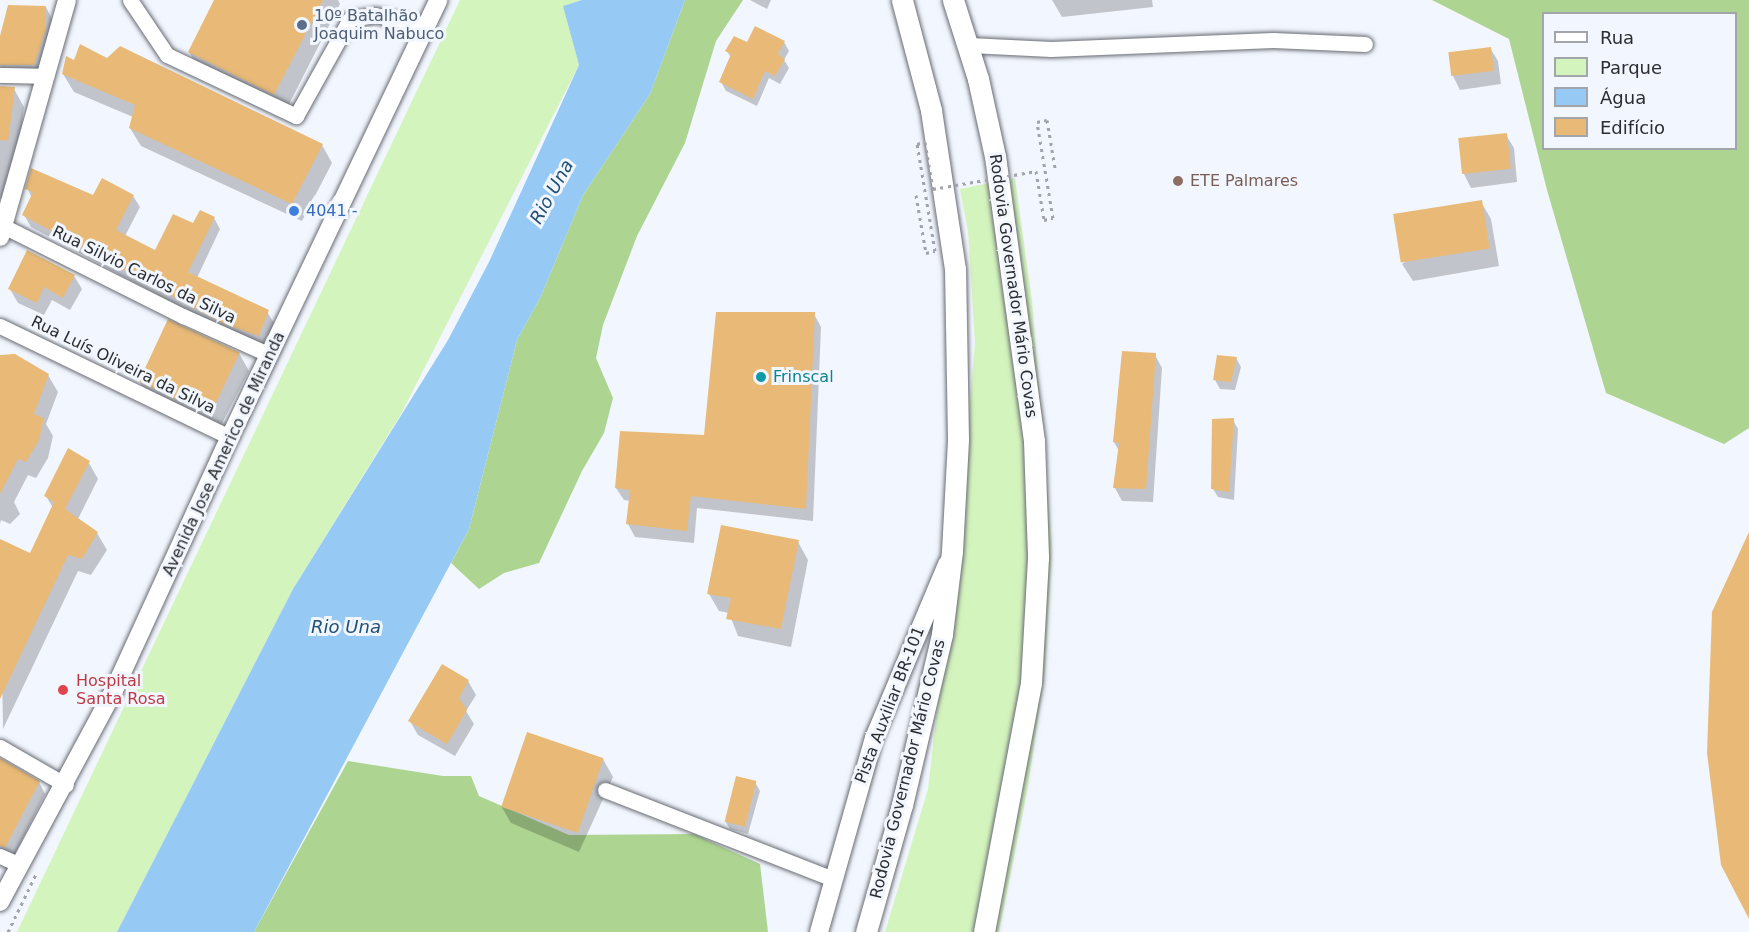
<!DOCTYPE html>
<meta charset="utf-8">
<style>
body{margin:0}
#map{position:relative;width:1749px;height:932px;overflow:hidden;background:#f2f6fe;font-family:"DejaVu Sans",sans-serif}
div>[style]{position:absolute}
.green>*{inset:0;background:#d4f4be}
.forest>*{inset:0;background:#add591}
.water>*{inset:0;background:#96caf4}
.shadow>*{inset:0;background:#0003}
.building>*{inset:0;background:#e9ba77;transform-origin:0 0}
.path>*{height:3px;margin-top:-1.5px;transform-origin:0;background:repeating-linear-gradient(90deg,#a0a3a9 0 3px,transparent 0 7.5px)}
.roads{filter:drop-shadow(0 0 2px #686b72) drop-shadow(0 0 2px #686b72)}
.minor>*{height:15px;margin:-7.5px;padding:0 7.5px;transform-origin:7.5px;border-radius:7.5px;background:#fff}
.major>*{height:18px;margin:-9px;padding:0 9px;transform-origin:9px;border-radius:9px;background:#fff}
.highway>*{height:21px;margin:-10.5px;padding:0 10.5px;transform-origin:10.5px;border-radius:10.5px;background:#fff}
.path-bridge>*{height:3px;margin-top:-1.5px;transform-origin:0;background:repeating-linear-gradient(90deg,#a0a3a9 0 3px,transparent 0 7.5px)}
.dots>*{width:16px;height:16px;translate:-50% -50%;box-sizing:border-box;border:3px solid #f2f6fe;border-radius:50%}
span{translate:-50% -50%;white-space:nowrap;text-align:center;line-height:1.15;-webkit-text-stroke:6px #f2f6fe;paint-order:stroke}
.service-label{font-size:16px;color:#4e5e75}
.left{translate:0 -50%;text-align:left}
.education-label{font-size:16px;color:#785e54}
.shop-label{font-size:16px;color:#366cbe}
.street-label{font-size:16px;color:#2b2d2f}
.culture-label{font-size:16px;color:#0d838f}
.health-label{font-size:16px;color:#be3a42}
.water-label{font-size:18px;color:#205073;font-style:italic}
.legend{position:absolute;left:1542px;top:12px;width:195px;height:138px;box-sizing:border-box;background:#f2f6fe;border:2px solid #a2a6ab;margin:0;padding:8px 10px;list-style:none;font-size:18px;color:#2b2d2f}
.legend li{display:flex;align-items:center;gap:12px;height:30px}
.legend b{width:30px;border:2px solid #a2a6ab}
</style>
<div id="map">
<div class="green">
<i style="clip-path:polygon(460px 0,582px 0,564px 7px,579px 65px,401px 414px,293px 589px,117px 932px,17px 932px)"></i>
<i style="clip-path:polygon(1015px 178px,1032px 301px,1052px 546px,1045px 672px,1028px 787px,999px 932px,885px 932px,928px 789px,941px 676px,960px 586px,966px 446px,975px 343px,968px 231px,960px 189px)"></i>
</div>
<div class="forest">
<i style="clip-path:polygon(685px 0,743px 0,716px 41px,685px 143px,637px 236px,603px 325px,596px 358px,613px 398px,604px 433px,582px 471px,539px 563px,504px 573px,479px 589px,451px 563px,469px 529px,517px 340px,541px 296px,583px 195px,650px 94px)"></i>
<i style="clip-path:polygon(evenodd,1432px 0,1749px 0,1749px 428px,1724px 444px,1606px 393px,1547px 190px,1509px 39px,1432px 0,1544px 14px,1736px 14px,1736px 148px,1544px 148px,1544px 14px)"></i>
<i style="clip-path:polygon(348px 761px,443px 776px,471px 776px,479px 796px,569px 835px,694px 834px,760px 864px,768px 932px,254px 932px)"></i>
</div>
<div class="water">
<i style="clip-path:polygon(582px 0,685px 0,650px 94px,583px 195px,541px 296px,517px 340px,469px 529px,254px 932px,117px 932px,293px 589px,448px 340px,489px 262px,579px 65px,563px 6px)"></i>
</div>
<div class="shadow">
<i style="clip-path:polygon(216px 0,338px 0,340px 4px,285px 112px,200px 70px,189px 52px)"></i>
<i style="clip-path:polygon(750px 0,771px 0,767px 9px)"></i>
<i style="clip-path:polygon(1052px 0,1152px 0,1153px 7px,1062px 17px)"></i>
<i style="clip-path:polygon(46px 7px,52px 19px,51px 44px,40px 76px,0 77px,0 37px)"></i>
<i style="clip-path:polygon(784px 42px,789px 51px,784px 60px,789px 68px,780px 84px,769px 78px,757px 106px,726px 91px,721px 82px,731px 58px,727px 51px,748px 44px)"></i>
<i style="clip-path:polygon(1490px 48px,1498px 61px,1501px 84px,1460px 90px,1453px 76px)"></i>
<i style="clip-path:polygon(107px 60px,322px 145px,332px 163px,302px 221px,141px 146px,130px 128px,133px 117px,74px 92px,63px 74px,75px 62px)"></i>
<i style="clip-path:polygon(0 88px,14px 89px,24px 107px,14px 189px,0 199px)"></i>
<i style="clip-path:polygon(1506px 135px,1514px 148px,1517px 182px,1471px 188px,1464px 174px)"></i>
<i style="clip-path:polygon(27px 188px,93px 197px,133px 196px,140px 207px,125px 236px,156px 252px,194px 225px,214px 218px,220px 229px,197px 278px,267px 312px,274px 323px,265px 346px,230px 334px,31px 227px,24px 215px,32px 198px)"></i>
<i style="clip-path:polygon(1481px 202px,1491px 219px,1499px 266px,1413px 281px,1402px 264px)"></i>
<i style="clip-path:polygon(74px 276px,82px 289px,70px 310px,52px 300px,44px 315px,18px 303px,10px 289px)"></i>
<i style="clip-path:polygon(814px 314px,821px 327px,813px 521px,697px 508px,694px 543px,635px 537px,628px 524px,631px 501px,624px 500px,616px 488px,705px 437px)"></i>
<i style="clip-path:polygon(239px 353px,249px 371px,218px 431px,151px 400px,140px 382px)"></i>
<i style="clip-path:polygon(1155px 355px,1162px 368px,1153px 502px,1122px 501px,1115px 488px,1119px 451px,1114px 442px)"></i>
<i style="clip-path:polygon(0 356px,48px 375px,58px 392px,46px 424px,53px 436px,48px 458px,36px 478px,28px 475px,14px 502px,20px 514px,10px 524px,1px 520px,0 524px)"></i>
<i style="clip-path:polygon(1236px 358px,1241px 367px,1235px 390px,1220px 389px,1215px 380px)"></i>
<i style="clip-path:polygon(1233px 420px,1238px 429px,1234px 500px,1218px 497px,1213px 489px)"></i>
<i style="clip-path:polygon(89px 463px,98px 479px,78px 519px,97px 533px,107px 550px,91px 575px,78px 571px,3px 729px,0 540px,31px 555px,53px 508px,46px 496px)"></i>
<i style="clip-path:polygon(798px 542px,808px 560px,791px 647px,738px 636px,729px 613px,719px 611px,709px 594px)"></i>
<i style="clip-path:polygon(442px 666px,468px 681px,476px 695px,466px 711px,474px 724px,455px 756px,418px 735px,410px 721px)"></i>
<i style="clip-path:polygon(0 758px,39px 782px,45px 794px,13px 858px,0 862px)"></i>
<i style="clip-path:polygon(603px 759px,613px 777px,579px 852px,511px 823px,501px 806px)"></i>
<i style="clip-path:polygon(755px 782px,760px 791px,748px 834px,730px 829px,725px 821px)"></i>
</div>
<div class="building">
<i style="clip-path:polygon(214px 0,323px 0,274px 95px,188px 52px)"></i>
<i style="clip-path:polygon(8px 5px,46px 6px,45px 32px,34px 65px,0 65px,0 36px)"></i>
<i style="clip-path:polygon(755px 26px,785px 41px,778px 54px,785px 59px,775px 76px,765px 71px,753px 99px,719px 82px,731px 54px,725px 51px,734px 36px,747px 42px)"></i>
<i style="clip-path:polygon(80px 44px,107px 58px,120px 46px,323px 144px,292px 204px,129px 128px,135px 105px,62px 74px,66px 56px,74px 60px)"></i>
<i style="left:1491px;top:47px;width:24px;height:43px;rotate:83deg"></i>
<i style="clip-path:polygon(0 86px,15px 87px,8px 141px,0 140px)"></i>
<i style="left:1507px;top:133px;width:36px;height:49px;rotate:84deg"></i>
<i style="clip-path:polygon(31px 168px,93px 195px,102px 178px,134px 195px,116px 230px,155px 250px,173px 214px,193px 223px,200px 210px,215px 217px,188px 272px,269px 310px,259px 336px,222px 323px,22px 215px,33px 192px,25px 189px)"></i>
<i style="left:1482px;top:200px;width:49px;height:90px;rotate:81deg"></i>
<i style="clip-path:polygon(27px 250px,75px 275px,63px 298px,44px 287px,37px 303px,8px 289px)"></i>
<i style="clip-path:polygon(716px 312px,815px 312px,806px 509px,691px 496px,687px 531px,626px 524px,630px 490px,615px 488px,620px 431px,704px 435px)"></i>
<i style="left:168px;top:319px;width:79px;height:69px;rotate:25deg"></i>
<i style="clip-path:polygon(1122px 351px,1156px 353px,1146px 489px,1113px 488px,1119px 443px,1113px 442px)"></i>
<i style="clip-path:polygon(15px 354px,49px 374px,34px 414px,44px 418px,39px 440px,26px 462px,18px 459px,0 494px,0 355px)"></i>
<i style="clip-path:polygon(1217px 355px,1237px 357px,1231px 382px,1213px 380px)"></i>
<i style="clip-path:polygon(1234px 418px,1229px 492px,1211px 489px,1212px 419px)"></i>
<i style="clip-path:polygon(68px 448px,90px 461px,65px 509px,98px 532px,82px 559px,68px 555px,0 699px,0 539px,30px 553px,54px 502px,44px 496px)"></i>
<i style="clip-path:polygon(721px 525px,799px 540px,781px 629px,726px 619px,731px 598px,707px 594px)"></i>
<i style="clip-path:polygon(1749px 532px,1749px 919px,1721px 865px,1707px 753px,1712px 612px)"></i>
<i style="clip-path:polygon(442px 664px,469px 680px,459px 698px,467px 710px,447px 744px,408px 721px)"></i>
<i style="left:527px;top:732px;width:81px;height:79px;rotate:19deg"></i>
<i style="clip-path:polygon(0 758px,40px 781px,5px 848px,0 846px)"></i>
<i style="left:736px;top:776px;width:21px;height:47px;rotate:14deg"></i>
</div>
<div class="path">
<i style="left:8px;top:932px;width:67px;rotate:-64.2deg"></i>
</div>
<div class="roads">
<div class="minor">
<i style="left:130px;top:0;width:66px;rotate:56.1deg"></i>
<i style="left:167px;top:55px;width:143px;rotate:25.3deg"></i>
<i style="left:296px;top:116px;width:111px;rotate:-60.9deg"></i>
<i style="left:350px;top:19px;width:25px;rotate:-9deg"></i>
<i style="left:375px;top:15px;width:52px;rotate:11.1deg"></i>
<i style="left:969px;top:45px;width:82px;rotate:2.8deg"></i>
<i style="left:1051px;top:49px;width:222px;rotate:-2.3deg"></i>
<i style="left:1273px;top:40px;width:92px;rotate:2.5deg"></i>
<i style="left:0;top:75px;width:46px;rotate:1.2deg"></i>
<i style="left:3px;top:226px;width:201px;rotate:26.6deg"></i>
<i style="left:183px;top:316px;width:95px;rotate:24.1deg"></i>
<i style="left:0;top:326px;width:255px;rotate:25.8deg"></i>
<i style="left:0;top:747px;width:76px;rotate:29.9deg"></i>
<i style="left:605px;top:790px;width:245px;rotate:21.3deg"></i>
<i style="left:0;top:856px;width:20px;rotate:24deg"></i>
</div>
<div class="major">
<i style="left:0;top:237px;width:246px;rotate:-74.2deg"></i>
<i style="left:0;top:902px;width:241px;rotate:-61.7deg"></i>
<i style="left:114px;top:690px;width:278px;rotate:-65.4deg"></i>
<i style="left:230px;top:437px;width:484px;rotate:-64.5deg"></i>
<i style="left:819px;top:932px;width:202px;rotate:-74.2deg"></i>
<i style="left:874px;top:738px;width:189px;rotate:-67.2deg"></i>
</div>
<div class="highway">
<i style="left:953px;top:0;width:83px;rotate:72.4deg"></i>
<i style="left:978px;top:79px;width:79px;rotate:77.6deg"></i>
<i style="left:995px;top:156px;width:288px;rotate:82.2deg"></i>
<i style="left:1034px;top:441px;width:117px;rotate:88deg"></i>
<i style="left:1038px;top:558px;width:125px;rotate:93.2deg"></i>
<i style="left:1031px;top:683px;width:253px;rotate:100.7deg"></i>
<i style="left:866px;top:932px;width:132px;rotate:-74.2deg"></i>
<i style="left:902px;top:805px;width:176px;rotate:-76.8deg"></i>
<i style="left:942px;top:634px;width:84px;rotate:-83.1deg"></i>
<i style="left:952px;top:551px;width:112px;rotate:-86.9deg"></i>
<i style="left:958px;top:439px;width:170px;rotate:-91deg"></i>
<i style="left:955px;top:269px;width:161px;rotate:-98.6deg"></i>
<i style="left:931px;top:110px;width:114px;rotate:-104.8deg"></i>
</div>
</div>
<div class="path-bridge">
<i style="left:916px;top:195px;width:59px;rotate:80.2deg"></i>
<i style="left:926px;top:253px;width:9px;rotate:-13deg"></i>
<i style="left:935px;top:251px;width:109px;rotate:-99.5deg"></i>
<i style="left:917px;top:144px;width:8px;rotate:-14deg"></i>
<i style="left:925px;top:142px;width:48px;rotate:80.3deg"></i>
<i style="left:933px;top:189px;width:105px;rotate:-9.9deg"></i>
<i style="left:1036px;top:171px;width:50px;rotate:80.7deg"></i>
<i style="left:1044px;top:220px;width:9px;rotate:-13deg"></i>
<i style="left:1053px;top:218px;width:97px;rotate:-99.5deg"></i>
<i style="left:1037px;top:122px;width:10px;rotate:-11deg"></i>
<i style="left:1047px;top:120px;width:49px;rotate:80.5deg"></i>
</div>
<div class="dots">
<i style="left:302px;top:25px;background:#5c6f8a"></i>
<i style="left:1178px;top:181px;background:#8d6e63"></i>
<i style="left:294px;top:211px;background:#3f7fe0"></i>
<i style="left:761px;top:377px;background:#0f9aa8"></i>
<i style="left:63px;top:690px;background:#e0444e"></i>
</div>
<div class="service-label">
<span class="left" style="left:314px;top:25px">10º Batalhão<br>Joaquim Nabuco</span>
</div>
<div class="education-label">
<span class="left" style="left:1190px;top:181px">ETE Palmares</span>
</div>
<div class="shop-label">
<span class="left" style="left:306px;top:211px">4041 -</span>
</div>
<div class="street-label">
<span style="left:144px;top:275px;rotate:26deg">Rua Silvio Carlos da Silva</span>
<span style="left:1013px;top:286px;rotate:82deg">Rodovia Governador Mário Covas</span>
<span style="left:123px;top:365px;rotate:26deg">Rua Luís Oliveira da Silva</span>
<span style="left:224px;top:454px;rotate:-65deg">Avenida Jose Americo de Miranda</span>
<span style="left:890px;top:705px;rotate:-69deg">Pista Auxiliar BR-101</span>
<span style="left:908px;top:769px;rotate:-76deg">Rodovia Governador Mário Covas</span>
</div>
<div class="culture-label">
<span class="left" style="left:773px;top:377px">Frinscal</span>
</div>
<div class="health-label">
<span class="left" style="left:76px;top:690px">Hospital<br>Santa Rosa</span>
</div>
<div class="water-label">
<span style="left:552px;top:192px;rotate:-61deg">Rio Una</span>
<span style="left:346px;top:627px">Rio Una</span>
</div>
<ul class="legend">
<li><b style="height:8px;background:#fff"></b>Rua</li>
<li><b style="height:16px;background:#d4f4be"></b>Parque</li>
<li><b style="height:16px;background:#96caf4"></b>Água</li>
<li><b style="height:16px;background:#e9ba77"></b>Edifício</li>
</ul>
</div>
